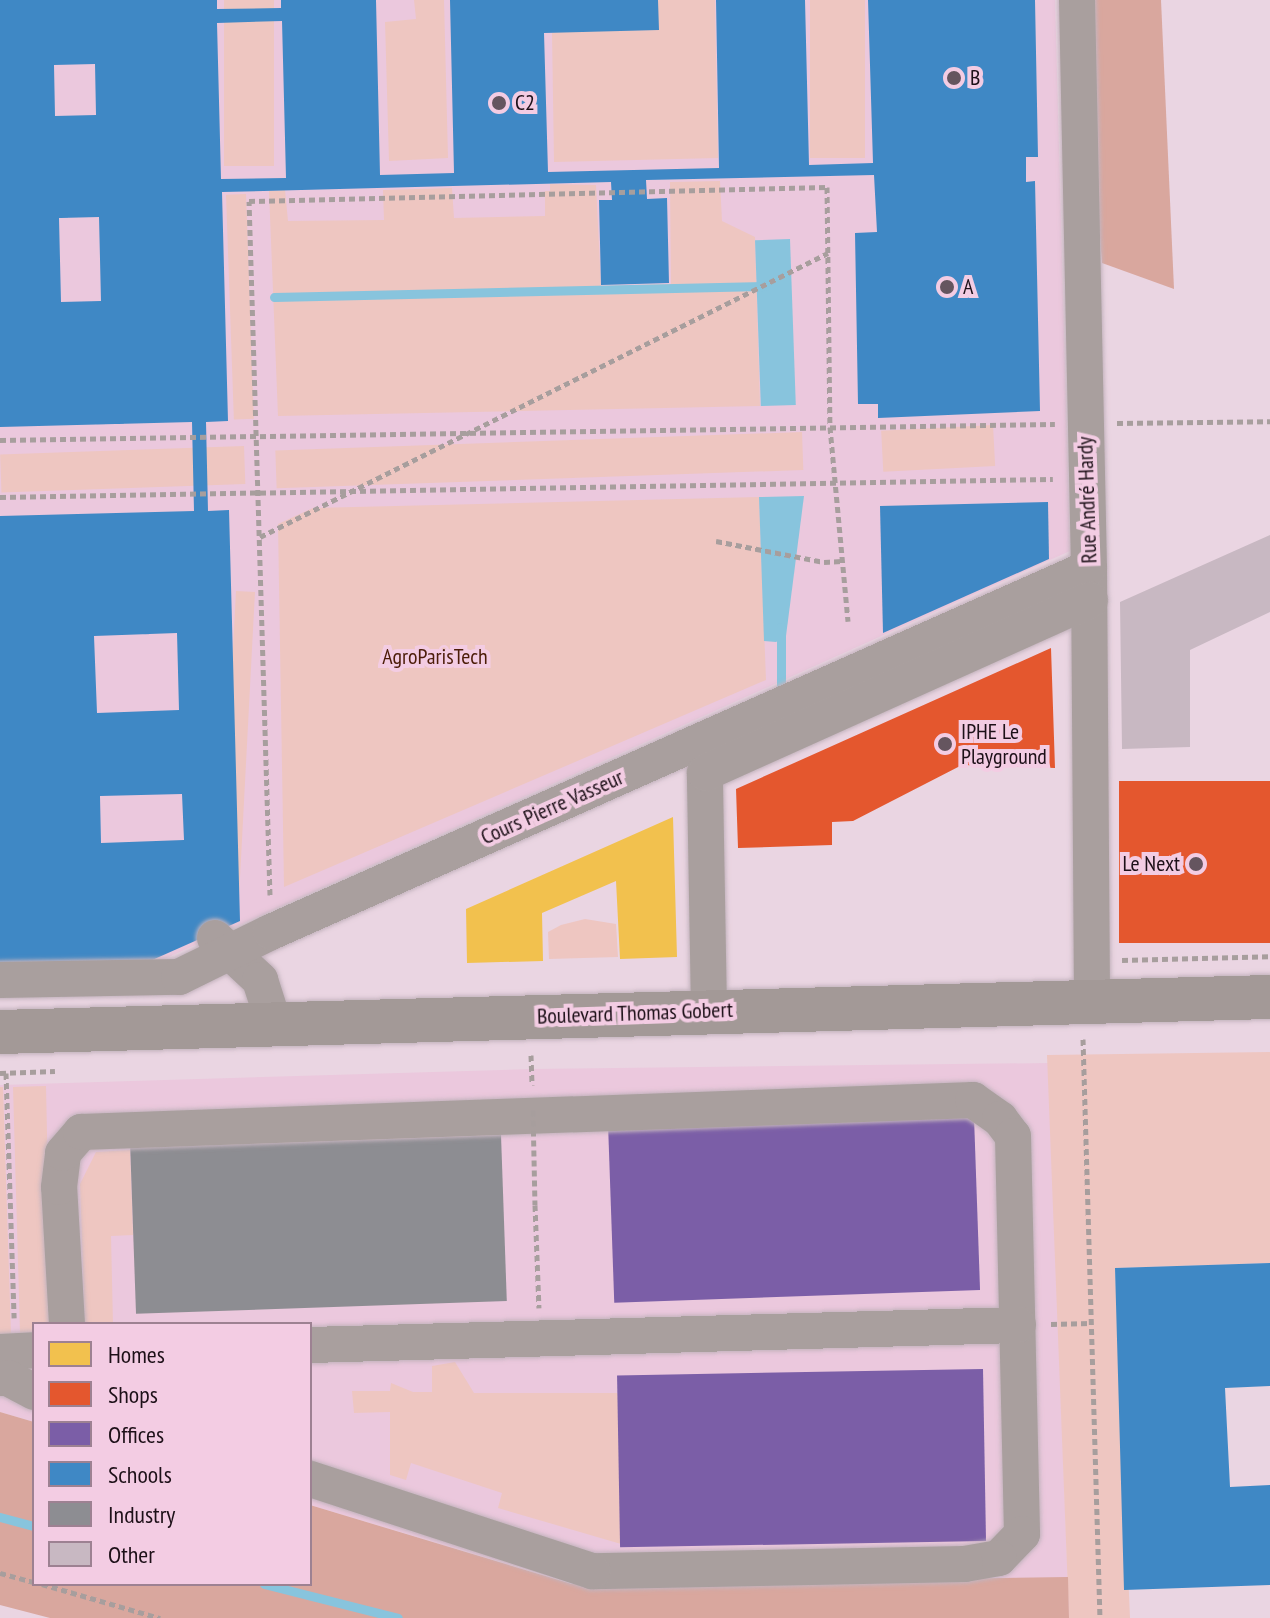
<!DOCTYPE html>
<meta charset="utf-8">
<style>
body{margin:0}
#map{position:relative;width:1270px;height:1618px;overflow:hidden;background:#ead5e2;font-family:"PT Sans Narrow",sans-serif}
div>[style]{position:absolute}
.built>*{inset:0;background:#ebc8dd}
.green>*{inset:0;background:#eec6c1;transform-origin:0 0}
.forest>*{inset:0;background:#d9a79e}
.water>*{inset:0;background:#88c4dd;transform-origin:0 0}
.homes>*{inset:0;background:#f2c14e}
.shops>*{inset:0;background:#e4572e;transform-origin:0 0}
.offices>*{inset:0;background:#7b5ea7;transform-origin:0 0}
.schools>*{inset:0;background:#3f88c5}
.industry>*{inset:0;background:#8d8d92;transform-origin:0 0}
.stream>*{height:9px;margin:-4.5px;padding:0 4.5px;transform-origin:4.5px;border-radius:4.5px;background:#88c4dd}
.building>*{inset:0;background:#c8b8c2}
.path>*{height:5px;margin-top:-2.5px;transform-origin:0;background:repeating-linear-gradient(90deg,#a79e9d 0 6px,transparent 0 10px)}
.roads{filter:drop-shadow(0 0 2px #c3b3bd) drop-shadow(0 0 2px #c3b3bd)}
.minor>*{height:36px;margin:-18px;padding:0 18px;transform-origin:18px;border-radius:18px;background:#a99f9e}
.major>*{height:44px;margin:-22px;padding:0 22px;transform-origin:22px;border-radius:22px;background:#a39997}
.path-bridge>*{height:5px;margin-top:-2.5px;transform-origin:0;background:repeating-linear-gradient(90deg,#a79e9d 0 6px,transparent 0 10px)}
.dots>*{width:22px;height:22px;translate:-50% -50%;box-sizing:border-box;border:4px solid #f3cce3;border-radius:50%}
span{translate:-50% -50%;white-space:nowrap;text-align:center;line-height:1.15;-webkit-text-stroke:8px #f3cce3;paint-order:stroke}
.poi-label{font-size:22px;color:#1d1018}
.left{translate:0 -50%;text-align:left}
.right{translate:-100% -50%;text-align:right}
.street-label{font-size:22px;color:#1d1018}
.park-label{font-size:22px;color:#4b1c08}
.legend{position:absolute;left:32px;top:1322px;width:280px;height:264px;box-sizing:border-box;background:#f3cce3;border:2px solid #9d8192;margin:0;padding:10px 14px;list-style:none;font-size:24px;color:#1d1018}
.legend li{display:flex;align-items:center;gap:16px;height:40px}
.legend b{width:40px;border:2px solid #9d8192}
</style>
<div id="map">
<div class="built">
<i style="clip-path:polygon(0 0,1055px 0,1070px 551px,153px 964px,0 968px)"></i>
<i style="clip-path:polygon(1049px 1063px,1069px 1618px,687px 1618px,310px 1505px,310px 1324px,34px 1324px,34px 1422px,0 1412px,0 1085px,531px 1069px)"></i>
</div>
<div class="green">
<i style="left:224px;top:0;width:50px;height:166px"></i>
<i style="clip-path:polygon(414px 0,444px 0,448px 158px,389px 161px,385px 22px,416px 19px)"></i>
<i style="clip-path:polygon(658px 0,715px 0,718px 158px,554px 162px,552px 33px)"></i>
<i style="left:810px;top:0;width:55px;height:158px"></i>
<i style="clip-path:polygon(720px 181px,722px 221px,755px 237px,760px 406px,278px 416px,269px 191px,285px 190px,288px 221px,384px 220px,383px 190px,452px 188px,454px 218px,545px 216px,545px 191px,550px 191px,550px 184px,596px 185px,601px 286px,671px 284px,670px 182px)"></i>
<i style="left:246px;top:194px;width:225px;height:20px;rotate:88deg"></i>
<i style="left:993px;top:425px;width:41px;height:112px;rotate:87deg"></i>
<i style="left:802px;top:432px;width:38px;height:527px;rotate:88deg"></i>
<i style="left:244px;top:446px;width:38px;height:244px;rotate:88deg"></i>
<i style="clip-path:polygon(759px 497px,766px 680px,284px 887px,278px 524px,313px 508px)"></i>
<i style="left:236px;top:591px;width:19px;height:325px;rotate:3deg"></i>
<i style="clip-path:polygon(585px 919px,616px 924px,618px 957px,549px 959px,548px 932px,561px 925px)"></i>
<i style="clip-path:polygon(1270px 1052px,1270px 1263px,1115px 1268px,1130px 1618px,1069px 1618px,1047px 1055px)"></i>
<i style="clip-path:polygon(46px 1086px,51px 1324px,34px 1324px,34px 1332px,20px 1333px,13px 1087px)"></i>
<i style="clip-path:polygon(0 1087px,3px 1087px,11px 1334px,0 1334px)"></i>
<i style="clip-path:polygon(130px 1150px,133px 1235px,111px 1236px,113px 1324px,85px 1324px,80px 1184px,96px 1152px)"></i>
<i style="clip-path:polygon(455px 1362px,474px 1393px,618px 1393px,621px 1544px,498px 1508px,502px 1493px,411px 1463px,406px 1480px,390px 1475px,390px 1412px,354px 1413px,352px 1391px,390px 1391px,391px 1383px,413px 1392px,432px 1392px,432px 1366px)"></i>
</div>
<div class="forest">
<i style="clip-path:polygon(1082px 0,1161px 0,1174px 289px,1102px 263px)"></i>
<i style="clip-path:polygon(0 1412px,34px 1422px,34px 1584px,310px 1584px,310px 1505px,572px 1584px,1068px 1577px,1069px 1618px,50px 1618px,0 1605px)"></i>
</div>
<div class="water">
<i style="left:790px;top:239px;width:166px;height:35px;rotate:88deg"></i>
<i style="clip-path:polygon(804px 496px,786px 636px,776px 642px,764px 641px,759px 497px)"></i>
</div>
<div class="homes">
<i style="clip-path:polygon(673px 817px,677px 957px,620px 959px,616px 881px,542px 913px,543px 961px,467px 963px,466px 909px)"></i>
</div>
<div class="shops">
<i style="clip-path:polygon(1051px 648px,1055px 768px,962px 765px,853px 821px,832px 822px,832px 845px,738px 848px,736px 789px)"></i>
<i style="left:1270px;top:781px;width:162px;height:151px;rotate:90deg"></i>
</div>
<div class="offices">
<i style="left:974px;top:1117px;width:173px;height:366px;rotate:88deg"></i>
<i style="left:983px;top:1369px;width:172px;height:366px;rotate:89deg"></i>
</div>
<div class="schools">
<i style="clip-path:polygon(evenodd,0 0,217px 0,217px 9px,281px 8px,281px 0,376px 0,380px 175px,454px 173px,450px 0,658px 0,659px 30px,544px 33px,548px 172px,719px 168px,716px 0,805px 0,809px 165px,873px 163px,868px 0,1035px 0,1038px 157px,1026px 157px,1026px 182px,1035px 181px,1040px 411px,878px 418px,878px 404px,858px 404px,855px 233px,877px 232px,874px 175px,646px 180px,647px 199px,667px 198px,669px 283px,601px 285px,599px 200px,612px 200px,611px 182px,222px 192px,228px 421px,206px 422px,208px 511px,229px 510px,240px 921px,150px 961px,0 964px,0 516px,194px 511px,192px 422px,0 427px,0 0,282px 21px,286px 178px,221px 179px,217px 23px,282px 21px,0 0,95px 64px,96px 115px,55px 116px,54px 65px,95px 64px,0 0,99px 217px,101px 301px,61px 302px,59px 218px,99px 217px,0 0,177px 633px,179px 710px,97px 713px,94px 636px,177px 633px,0 0,182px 794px,184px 840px,101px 843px,100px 796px,182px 794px)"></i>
<i style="clip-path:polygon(1048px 502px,1049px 559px,883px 633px,880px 506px)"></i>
<i style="clip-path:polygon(1270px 1263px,1270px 1386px,1225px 1388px,1230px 1487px,1270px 1485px,1270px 1585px,1124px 1590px,1115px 1268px)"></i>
</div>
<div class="industry">
<i style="left:501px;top:1135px;width:166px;height:371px;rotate:88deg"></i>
</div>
<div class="stream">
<i style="left:274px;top:297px;width:492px;rotate:-1.3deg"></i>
<i style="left:781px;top:627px;width:69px;rotate:90deg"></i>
<i style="left:0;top:1517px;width:35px;rotate:15deg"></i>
<i style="left:264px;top:1584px;width:138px;rotate:14.2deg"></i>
</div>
<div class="building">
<i style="clip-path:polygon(1270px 535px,1270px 612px,1190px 650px,1190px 747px,1122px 749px,1120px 602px)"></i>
</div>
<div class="path">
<i style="left:1117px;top:423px;width:153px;rotate:-0.7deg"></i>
<i style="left:0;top:440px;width:1055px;rotate:-0.87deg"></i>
<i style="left:0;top:497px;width:1053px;rotate:-0.98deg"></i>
<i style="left:260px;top:537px;width:635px;rotate:-26.57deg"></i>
<i style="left:716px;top:541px;width:110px;rotate:11deg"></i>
<i style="left:824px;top:562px;width:18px;rotate:-3deg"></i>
<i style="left:270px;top:895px;width:694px;rotate:-91.73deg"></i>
<i style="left:249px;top:201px;width:578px;rotate:-1.39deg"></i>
<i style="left:827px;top:187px;width:240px;rotate:89.3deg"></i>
<i style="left:830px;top:427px;width:195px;rotate:84.7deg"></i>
<i style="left:1122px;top:960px;width:148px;rotate:-1.5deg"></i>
<i style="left:1083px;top:1039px;width:579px;rotate:88.32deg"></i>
<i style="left:531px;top:1055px;width:30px;rotate:88deg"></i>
<i style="left:0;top:1073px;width:55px;rotate:-2.1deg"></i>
<i style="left:6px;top:1073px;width:245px;rotate:88.1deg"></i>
<i style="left:535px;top:1205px;width:103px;rotate:87.8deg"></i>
<i style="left:1051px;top:1324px;width:40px;rotate:-1.4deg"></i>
<i style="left:0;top:1573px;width:35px;rotate:15deg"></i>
<i style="left:42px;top:1584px;width:123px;rotate:16.1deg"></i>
</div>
<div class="roads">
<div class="minor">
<i style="left:1077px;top:0;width:568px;rotate:88.79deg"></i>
<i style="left:1089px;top:568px;width:432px;rotate:89.6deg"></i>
<i style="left:215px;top:938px;width:62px;rotate:43deg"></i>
<i style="left:260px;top:980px;width:46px;rotate:72.3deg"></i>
<i style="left:0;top:980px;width:179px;rotate:-1deg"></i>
<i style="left:179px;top:977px;width:102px;rotate:-26.1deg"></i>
<i style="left:271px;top:932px;width:895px;rotate:-23.99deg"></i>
<i style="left:709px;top:1011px;width:238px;rotate:-91deg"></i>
<i style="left:705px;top:773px;width:422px;rotate:-24.2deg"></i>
<i style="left:67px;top:1324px;width:137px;rotate:-93.3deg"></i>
<i style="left:59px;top:1187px;width:34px;rotate:-83deg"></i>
<i style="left:63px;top:1153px;width:28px;rotate:-49deg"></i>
<i style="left:81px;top:1132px;width:893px;rotate:-2.05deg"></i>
<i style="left:973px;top:1100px;width:33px;rotate:35deg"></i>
<i style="left:1000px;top:1119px;width:21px;rotate:53deg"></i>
<i style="left:1013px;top:1136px;width:398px;rotate:88.7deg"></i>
<i style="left:1022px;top:1534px;width:33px;rotate:134deg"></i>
<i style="left:999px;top:1558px;width:35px;rotate:170deg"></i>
<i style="left:965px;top:1564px;width:373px;rotate:178.9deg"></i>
<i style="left:592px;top:1571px;width:297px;rotate:-161.9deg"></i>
<i style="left:310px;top:1345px;width:708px;rotate:-1.62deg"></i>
<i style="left:0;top:1352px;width:34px;rotate:-3deg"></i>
<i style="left:0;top:1378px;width:8px"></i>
<i style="left:8px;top:1378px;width:30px;rotate:28deg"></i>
</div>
<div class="major">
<i style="left:0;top:1032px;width:1270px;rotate:-1.58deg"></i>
</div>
</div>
<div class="path-bridge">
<i style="left:533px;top:1110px;width:95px;rotate:88.8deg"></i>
</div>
<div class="dots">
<i style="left:954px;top:78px;background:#65555f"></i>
<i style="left:499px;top:103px;background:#65555f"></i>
<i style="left:947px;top:287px;background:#65555f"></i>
<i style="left:945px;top:744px;background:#65555f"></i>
<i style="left:1196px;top:864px;background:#65555f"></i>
</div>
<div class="poi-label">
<span class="left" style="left:970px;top:78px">B</span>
<span class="left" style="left:515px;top:103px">C2</span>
<span class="left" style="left:963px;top:287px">A</span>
<span class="left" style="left:961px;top:744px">IPHE Le<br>Playground</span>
<span class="right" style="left:1180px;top:864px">Le Next</span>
</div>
<div class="street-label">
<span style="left:1087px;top:500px;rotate:-92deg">Rue André Hardy</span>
<span style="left:552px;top:807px;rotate:-24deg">Cours Pierre Vasseur</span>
<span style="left:635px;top:1013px;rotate:-2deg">Boulevard Thomas Gobert</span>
</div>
<div class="park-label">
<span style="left:435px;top:657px">AgroParisTech</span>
</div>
<ul class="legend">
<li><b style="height:22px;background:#f2c14e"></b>Homes</li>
<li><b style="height:22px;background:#e4572e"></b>Shops</li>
<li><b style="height:22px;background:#7b5ea7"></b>Offices</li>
<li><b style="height:22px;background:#3f88c5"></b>Schools</li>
<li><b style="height:22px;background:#8d8d92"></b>Industry</li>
<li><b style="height:22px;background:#c8b8c2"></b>Other</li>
</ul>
</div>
